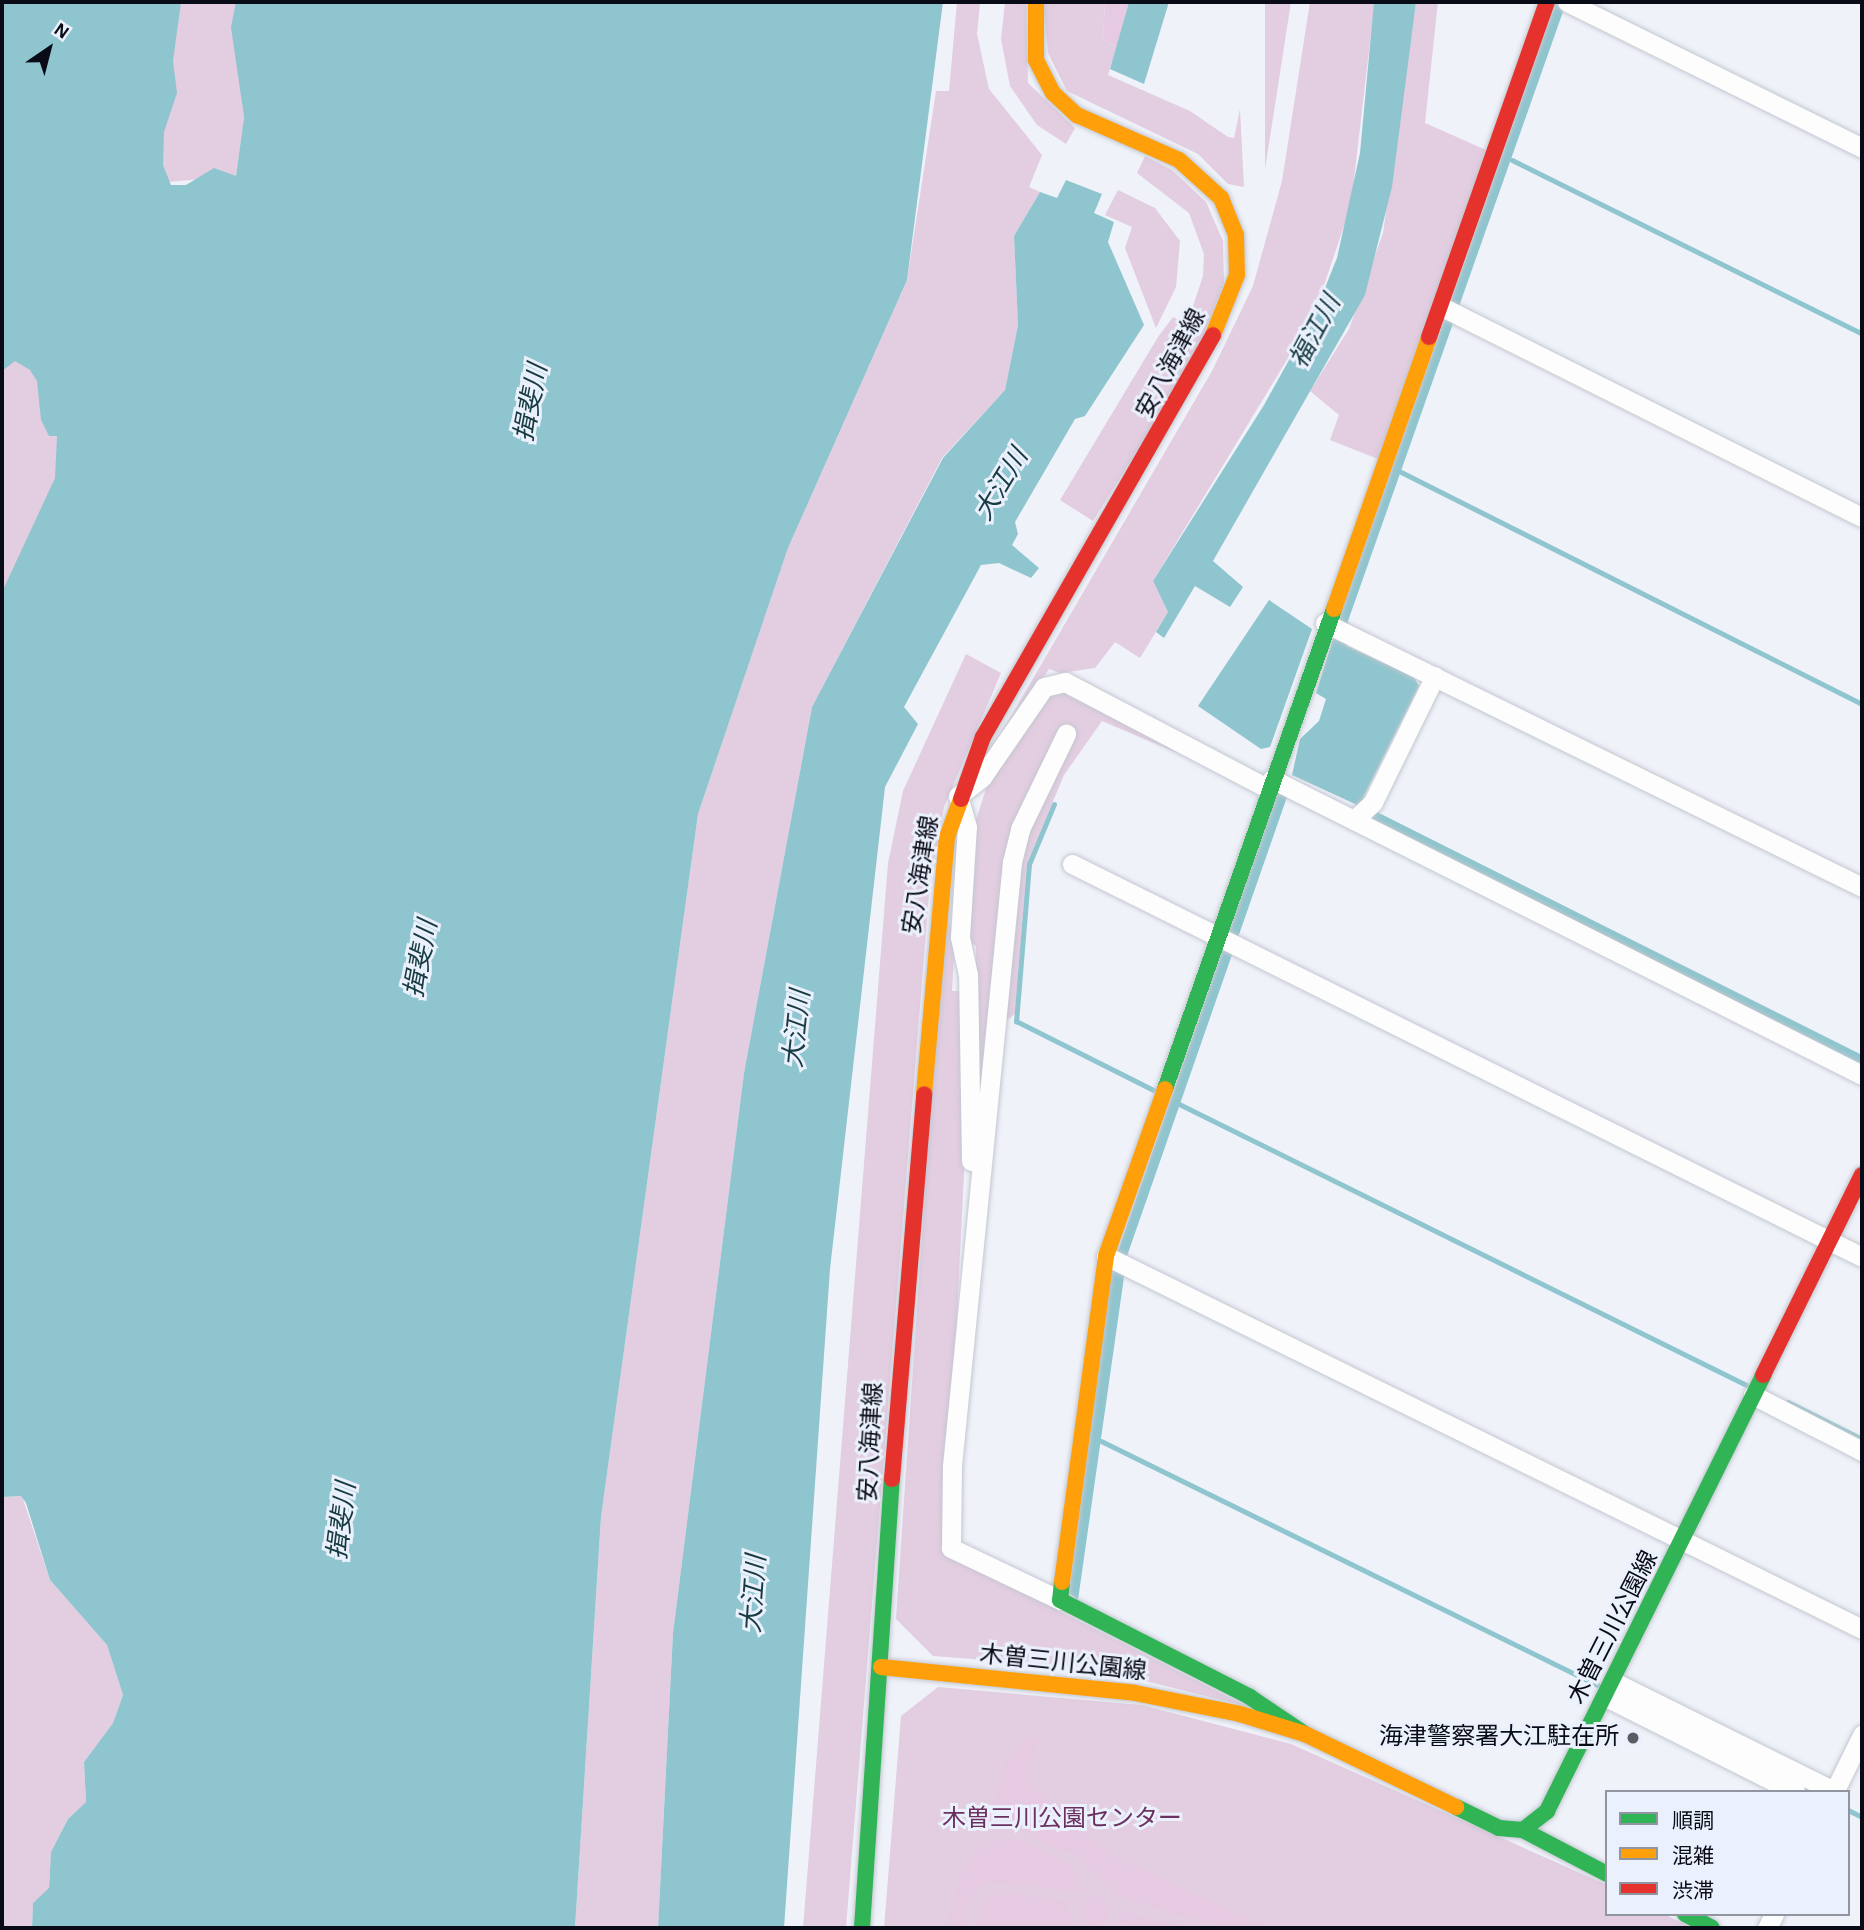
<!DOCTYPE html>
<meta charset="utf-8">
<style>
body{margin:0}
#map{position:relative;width:1864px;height:1930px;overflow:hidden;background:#eff2f9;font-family:"Alegreya Sans","Noto Sans JP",sans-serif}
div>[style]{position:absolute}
.green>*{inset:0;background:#e3cde1}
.forest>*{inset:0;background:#e5cae2}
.round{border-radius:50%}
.water>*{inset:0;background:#8fc5ce}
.stream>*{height:5px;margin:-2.5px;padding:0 2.5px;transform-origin:2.5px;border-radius:2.5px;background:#8fc5ce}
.roads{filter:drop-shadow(0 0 2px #c3c7d0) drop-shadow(0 0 2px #c3c7d0)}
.street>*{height:19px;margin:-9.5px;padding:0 9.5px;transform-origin:9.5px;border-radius:9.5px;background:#fdfdfe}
.fast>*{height:16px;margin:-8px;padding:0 8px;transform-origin:8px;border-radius:8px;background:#30b455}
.slow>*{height:16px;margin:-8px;padding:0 8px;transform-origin:8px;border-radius:8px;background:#ff9f0a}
.jam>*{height:16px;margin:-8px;padding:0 8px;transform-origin:8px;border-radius:8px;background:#e5322d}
.dots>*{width:19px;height:19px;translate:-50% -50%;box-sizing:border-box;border:4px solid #ebf0fd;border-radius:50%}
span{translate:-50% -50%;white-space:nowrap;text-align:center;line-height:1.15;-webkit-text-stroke:6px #ebf0fd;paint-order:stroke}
.street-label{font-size:24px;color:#090c17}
.poi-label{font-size:24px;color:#090c17}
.right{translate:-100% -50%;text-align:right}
.park-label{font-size:24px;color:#6b3060}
.water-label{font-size:26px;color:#163b40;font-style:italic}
.frame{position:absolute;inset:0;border:4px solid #090c17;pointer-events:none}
.legend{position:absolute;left:1605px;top:1790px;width:245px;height:126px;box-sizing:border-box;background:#ebf0fd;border:2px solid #9195a1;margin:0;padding:9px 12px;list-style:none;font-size:21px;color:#090c17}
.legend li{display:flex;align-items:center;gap:14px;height:35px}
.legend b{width:35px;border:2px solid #9195a1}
.north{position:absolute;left:14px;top:14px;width:70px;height:70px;-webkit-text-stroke:5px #ebf0fd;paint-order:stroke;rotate:35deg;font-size:19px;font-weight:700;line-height:28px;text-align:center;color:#090c17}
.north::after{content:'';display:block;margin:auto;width:24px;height:32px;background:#090c17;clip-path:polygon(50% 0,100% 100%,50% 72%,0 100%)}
</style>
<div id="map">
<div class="green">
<i style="clip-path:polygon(132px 2px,253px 2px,238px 70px,244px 117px,236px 176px,157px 183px)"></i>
<i style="clip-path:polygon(957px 2px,980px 2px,977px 34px,989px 89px,1042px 155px,1029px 187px,1040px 192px,1014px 236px,1018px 325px,1005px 390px,942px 458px,812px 707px,744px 1073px,673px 1633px,658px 1928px,575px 1928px,601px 1517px,698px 814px,788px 548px,907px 280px,936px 91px,949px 91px)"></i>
<i style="clip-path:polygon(1005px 2px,1026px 2px,1028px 83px,1075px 128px,1066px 144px,1037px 125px,1010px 86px,1001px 39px)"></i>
<i style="clip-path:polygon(1043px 2px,1105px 2px,1103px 40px,1117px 46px,1108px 75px,1190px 111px,1228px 137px,1234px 138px,1240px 109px,1244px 187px,1228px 184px,1198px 154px,1067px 91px,1048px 53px)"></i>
<i style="clip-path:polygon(1265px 2px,1291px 2px,1265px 169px)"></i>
<i style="clip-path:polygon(1310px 2px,1374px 2px,1374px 8px,1351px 205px,1314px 315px,1153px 581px,1168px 612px,1140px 658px,1115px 642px,1095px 668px,1060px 673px,1049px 669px,981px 768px,1212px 371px,1253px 286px,1282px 181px)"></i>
<i style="clip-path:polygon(1416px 2px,1438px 2px,1425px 123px,1486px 150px,1378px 459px,1330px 440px,1339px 415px,1310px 391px,1349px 329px,1383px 233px)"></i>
<i style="clip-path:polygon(1145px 156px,1172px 170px,1206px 202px,1223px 241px,1224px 283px,1194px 360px,1093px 521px,1060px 500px,1158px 337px,1173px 317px,1187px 324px,1203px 276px,1204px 254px,1189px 213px,1137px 173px)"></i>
<i style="clip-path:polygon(1118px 190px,1155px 208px,1180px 241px,1176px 287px,1156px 328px,1125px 248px,1132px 227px,1105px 215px)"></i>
<i style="clip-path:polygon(2px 208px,95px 429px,2px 604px)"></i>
<i style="clip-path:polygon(966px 654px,1001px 673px,944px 807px,930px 882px,846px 1928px,803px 1928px,888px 863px,903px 791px)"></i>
<i style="clip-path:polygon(1064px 692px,1178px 747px,1175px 752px,1102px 721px,1064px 775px,1027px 864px,1015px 1014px,1001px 1025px,1016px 824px,977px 1132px,976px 946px,967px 940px,975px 823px,987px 786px,1042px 697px)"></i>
<i style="clip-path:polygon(944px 910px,955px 939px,952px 991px,963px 991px,966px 1134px,945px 1553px,1246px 1706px,1093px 1668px,933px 1656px,896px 1619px)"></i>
<i style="clip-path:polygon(22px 1496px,50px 1580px,107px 1645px,123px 1695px,113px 1723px,84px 1762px,86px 1802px,68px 1819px,51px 1852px,49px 1889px,33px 1903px,32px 1928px,2px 1928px,2px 1497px)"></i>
<i style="clip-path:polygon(938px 1687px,1142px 1705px,1291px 1744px,1607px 1885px,1607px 1914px,1664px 1914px,1692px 1928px,884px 1928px,901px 1716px)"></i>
</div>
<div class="forest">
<i style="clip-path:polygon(1105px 2px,1129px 2px,1117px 46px,1103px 40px)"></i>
<i style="clip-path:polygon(1040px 1737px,1027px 1779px,1063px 1817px,1116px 1858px,1272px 1928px,1222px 1928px,1137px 1902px,1116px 1894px,1075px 1854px,1046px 1845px,1021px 1827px,987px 1825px,1006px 1762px,1026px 1739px)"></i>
<i style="clip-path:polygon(1003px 1838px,1026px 1841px,1069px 1863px,1081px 1891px,986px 1882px,970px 1898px,964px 1928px,946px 1928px,962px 1870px,979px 1850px)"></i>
<i style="clip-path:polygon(1007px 1893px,1064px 1901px,1078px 1928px,974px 1928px,986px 1898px)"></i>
<i class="round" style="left:1080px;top:1896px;width:30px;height:30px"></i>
<i style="clip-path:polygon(1117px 1911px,1127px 1913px,1191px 1928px,1133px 1928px,1120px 1923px)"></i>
</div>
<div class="water">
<i style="clip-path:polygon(2px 2px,181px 2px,173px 61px,177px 93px,164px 132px,163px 165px,171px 185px,186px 185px,214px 168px,236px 176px,244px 117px,231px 27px,236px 2px,943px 2px,907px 280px,788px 548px,698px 814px,601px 1517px,575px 1928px,32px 1928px,33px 1903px,49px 1888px,51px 1852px,68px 1819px,86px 1802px,84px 1762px,113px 1723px,123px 1695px,107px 1645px,50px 1580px,26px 1503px,21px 1496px,2px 1497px,2px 592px,55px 478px,57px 436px,49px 436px,41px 420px,37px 381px,30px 370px,15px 361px,2px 371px)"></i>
<i style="clip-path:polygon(1129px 2px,1169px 2px,1144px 84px,1110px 69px)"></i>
<i style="clip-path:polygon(1374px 2px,1416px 2px,1392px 187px,1365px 295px,1213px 561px,1243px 587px,1230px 607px,1195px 586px,1164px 638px,1156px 632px,1168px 612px,1153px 581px,1264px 405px,1314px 315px,1337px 258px,1360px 153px)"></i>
<i style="clip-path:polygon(1556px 2px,1565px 6px,1348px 621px,1347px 646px,1414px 677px,1419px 686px,1363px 798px,1377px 812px,1862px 1055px,1862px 1069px,1373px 823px,1355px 804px,1292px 775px,1300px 739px,1319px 721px,1326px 699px,1316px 693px,1341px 614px)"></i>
<i style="clip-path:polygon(1066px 180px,1102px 194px,1094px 213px,1114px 222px,1108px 242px,1144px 325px,1085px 416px,1075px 419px,1015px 522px,1018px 534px,1012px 545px,1039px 568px,1031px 578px,999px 563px,981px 565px,904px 707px,918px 724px,885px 787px,830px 1269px,784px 1928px,658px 1928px,673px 1633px,744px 1073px,812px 707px,943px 458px,1005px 390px,1018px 325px,1014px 236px,1040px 192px,1057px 198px)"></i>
<i style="clip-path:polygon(1269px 600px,1312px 629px,1270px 747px,1261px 749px,1198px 706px)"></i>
<i style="clip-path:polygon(1278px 792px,1288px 794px,1127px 1256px,1078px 1600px,1069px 1593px,1112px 1268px)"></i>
</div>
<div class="stream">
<i style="left:1512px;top:160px;width:391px;rotate:26.4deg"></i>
<i style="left:1401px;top:472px;width:516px;rotate:26.71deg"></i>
<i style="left:1054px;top:804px;width:65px;rotate:112.6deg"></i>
<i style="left:1029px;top:864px;width:158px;rotate:94.7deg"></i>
<i style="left:1016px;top:1021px;width:156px;rotate:26.7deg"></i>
<i style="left:1175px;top:1102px;width:637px;rotate:26.36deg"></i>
<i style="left:1788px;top:1402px;width:83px;rotate:26.6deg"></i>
<i style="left:1101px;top:1441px;width:553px;rotate:26.19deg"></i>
<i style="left:1797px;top:1785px;width:15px;rotate:28deg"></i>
<i style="left:1848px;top:1810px;width:16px;rotate:27deg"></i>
</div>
<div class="roads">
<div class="street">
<i style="left:1567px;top:2px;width:329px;rotate:26.3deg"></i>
<i style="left:1444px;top:308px;width:467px;rotate:26.6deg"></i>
<i style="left:1325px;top:623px;width:598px;rotate:26.18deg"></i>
<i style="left:1272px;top:779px;width:660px;rotate:26.64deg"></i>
<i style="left:1354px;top:820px;width:26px;rotate:-43deg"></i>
<i style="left:1373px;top:802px;width:140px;rotate:-63.8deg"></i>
<i style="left:1072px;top:864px;width:882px;rotate:26.45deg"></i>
<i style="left:971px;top:1161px;width:186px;rotate:-90.9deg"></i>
<i style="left:968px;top:975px;width:39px;rotate:-102deg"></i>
<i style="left:960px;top:937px;width:110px;rotate:-86.4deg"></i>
<i style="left:967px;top:827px;width:32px;rotate:-106deg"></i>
<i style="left:958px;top:796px;width:31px;rotate:-38deg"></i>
<i style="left:982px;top:777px;width:109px;rotate:-55.4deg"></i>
<i style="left:1044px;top:687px;width:22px;rotate:-13deg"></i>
<i style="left:1065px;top:682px;width:230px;rotate:27.7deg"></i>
<i style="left:1106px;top:1256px;width:843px;rotate:26.26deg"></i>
<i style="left:1753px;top:1395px;width:123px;rotate:27.2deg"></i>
<i style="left:1060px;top:1600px;width:121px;rotate:-154.5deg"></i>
<i style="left:951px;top:1548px;width:82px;rotate:-89.3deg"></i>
<i style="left:952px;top:1466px;width:607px;rotate:-84.33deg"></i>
<i style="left:1012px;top:862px;width:34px;rotate:-76deg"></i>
<i style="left:1020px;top:829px;width:106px;rotate:-64.2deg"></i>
<i style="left:1614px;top:1682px;width:246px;rotate:26.4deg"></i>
<i style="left:1606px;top:1697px;width:212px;rotate:26.7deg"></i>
<i style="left:1834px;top:1792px;width:64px;rotate:-63.8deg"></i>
<i style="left:1767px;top:1928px;width:16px;rotate:-63deg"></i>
</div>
<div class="fast">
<i style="left:1165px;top:1089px;width:509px;rotate:-70.6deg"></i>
<i style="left:1062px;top:1582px;width:18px;rotate:96deg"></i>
<i style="left:1060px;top:1600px;width:213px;rotate:27deg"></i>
<i style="left:1250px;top:1697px;width:66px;rotate:33.9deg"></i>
<i style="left:1456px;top:1807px;width:48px;rotate:26deg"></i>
<i style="left:1499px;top:1828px;width:24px;rotate:5deg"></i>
<i style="left:1523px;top:1830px;width:31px;rotate:-38deg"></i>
<i style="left:1547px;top:1811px;width:487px;rotate:-63.6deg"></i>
<i style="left:1523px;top:1830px;width:95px;rotate:27.6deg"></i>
<i style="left:1685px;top:1914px;width:30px;rotate:27deg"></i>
<i style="left:862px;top:1928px;width:450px;rotate:-86.2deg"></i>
</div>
<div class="slow">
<i style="left:1036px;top:2px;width:58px;rotate:90deg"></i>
<i style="left:1036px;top:60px;width:37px;rotate:63deg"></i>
<i style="left:1053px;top:93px;width:33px;rotate:43deg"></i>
<i style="left:1077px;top:115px;width:111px;rotate:23.8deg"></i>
<i style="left:1179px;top:160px;width:57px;rotate:42.1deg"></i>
<i style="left:1221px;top:198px;width:40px;rotate:68deg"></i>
<i style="left:1236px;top:235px;width:40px;rotate:88.6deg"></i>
<i style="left:1237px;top:275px;width:65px;rotate:111.8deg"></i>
<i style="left:1334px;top:609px;width:288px;rotate:-70.7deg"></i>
<i style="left:924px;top:1094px;width:258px;rotate:-84.9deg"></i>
<i style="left:947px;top:837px;width:40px;rotate:-69.8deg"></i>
<i style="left:1062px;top:1582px;width:329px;rotate:-82.3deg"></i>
<i style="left:1106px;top:1256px;width:177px;rotate:-70.5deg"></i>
<i style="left:881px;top:1667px;width:255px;rotate:5.8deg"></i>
<i style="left:1135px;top:1693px;width:107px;rotate:11.3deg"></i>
<i style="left:1240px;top:1714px;width:68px;rotate:17.1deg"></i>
<i style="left:1305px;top:1734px;width:168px;rotate:25.8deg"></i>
</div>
<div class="jam">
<i style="left:1429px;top:337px;width:355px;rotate:-70.6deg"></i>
<i style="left:961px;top:799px;width:66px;rotate:-70.5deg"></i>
<i style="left:983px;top:737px;width:463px;rotate:-60.2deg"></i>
<i style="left:1763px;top:1375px;width:223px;rotate:-63.7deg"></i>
<i style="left:892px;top:1479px;width:386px;rotate:-85.2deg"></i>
</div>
</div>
<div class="dots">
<i style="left:1633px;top:1738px;background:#5a5c66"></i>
</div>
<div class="street-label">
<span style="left:1172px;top:364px;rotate:-62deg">安八海津線</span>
<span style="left:922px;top:875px;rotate:-81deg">安八海津線</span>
<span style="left:872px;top:1442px;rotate:-87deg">安八海津線</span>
<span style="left:1614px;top:1628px;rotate:-63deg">木曽三川公園線</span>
<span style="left:1063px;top:1664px;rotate:6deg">木曽三川公園線</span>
</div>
<div class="poi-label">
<span class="right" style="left:1619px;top:1738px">海津警察署大江駐在所</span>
</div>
<div class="park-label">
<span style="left:1062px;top:1820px">木曽三川公園センター</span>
</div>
<div class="water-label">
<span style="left:1316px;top:332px;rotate:-62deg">福江川</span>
<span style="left:532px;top:403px;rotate:-79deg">揖斐川</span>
<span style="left:1002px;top:485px;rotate:-59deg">大江川</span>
<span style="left:422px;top:959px;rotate:-79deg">揖斐川</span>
<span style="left:798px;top:1029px;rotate:-84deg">大江川</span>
<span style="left:343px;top:1521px;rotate:-83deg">揖斐川</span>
<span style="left:755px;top:1594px;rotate:-86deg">大江川</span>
</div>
<div class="frame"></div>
<ul class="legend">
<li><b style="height:9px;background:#30b455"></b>順調</li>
<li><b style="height:9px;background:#ff9f0a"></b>混雑</li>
<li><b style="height:9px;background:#e5322d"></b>渋滞</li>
</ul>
<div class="north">N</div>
</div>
